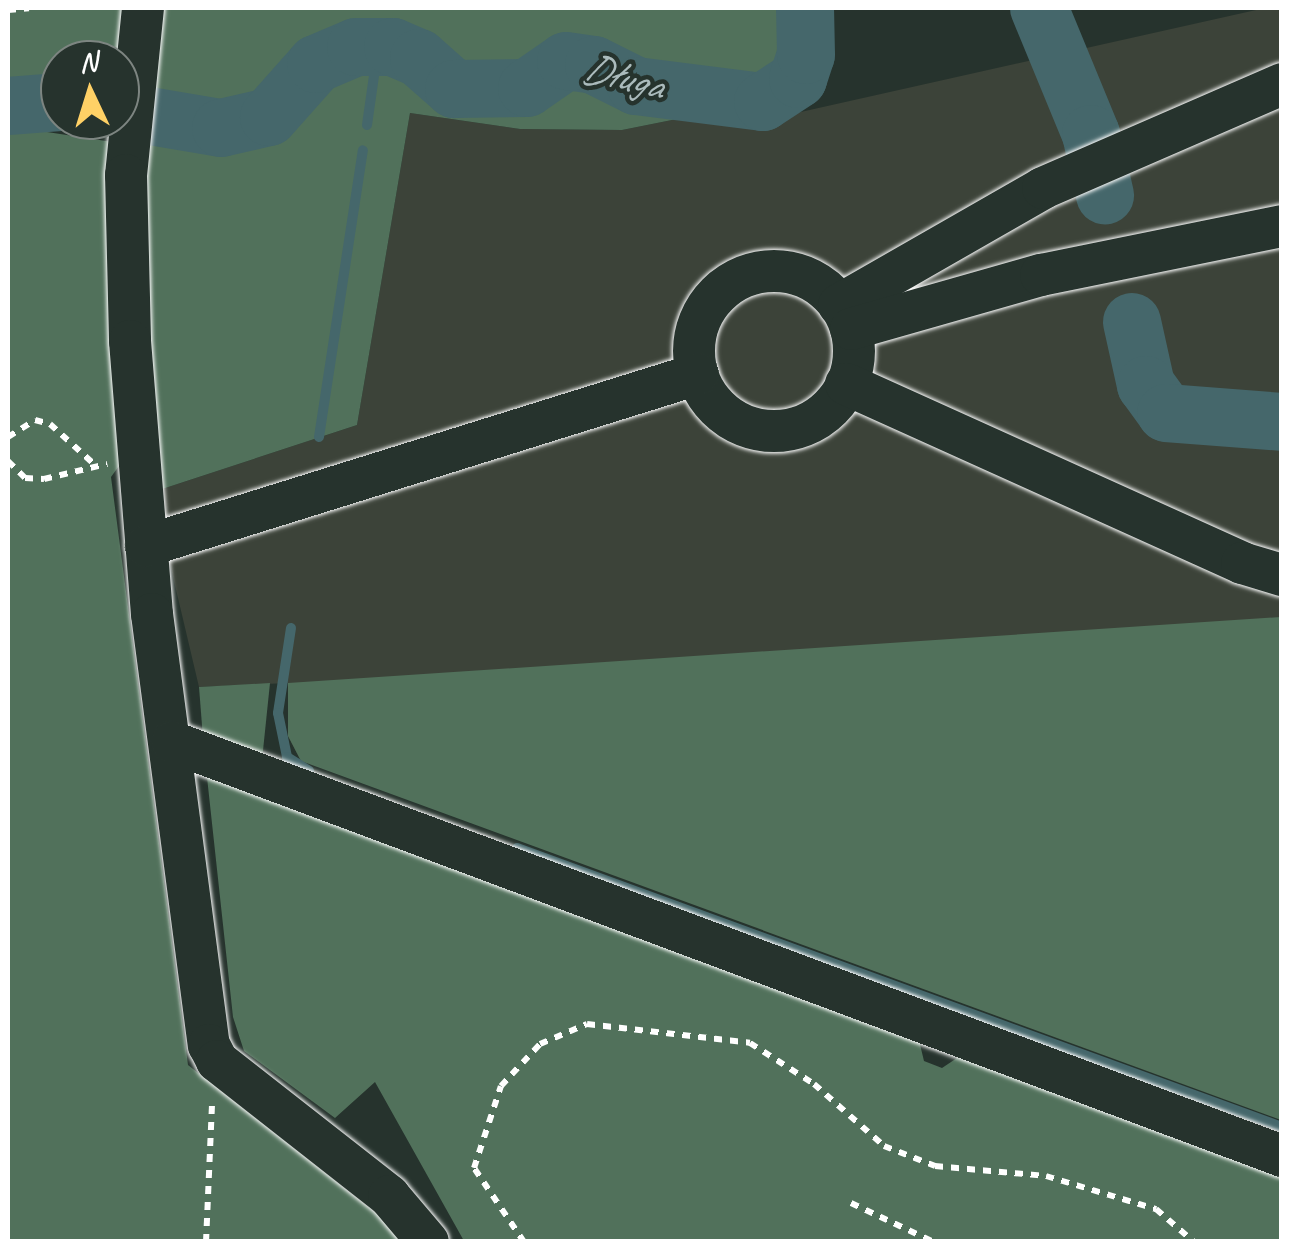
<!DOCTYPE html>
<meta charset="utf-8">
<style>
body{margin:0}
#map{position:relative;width:1289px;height:1249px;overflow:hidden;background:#26332d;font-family:Caveat,sans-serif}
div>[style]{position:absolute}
.built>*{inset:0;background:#3c4339}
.green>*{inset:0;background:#51715b}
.stream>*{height:10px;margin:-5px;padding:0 5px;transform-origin:5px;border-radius:5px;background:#45676b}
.river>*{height:58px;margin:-29px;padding:0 29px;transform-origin:29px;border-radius:29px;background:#45676b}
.path>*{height:6px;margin-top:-3px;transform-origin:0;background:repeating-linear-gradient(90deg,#fff 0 8px,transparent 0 16px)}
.roads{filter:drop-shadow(0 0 2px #fff) drop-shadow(0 0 2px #fff)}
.minor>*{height:42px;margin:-21px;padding:0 21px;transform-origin:21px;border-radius:21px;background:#26332d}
.minor>.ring{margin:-21px;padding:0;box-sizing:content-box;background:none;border:42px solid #26332d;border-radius:50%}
span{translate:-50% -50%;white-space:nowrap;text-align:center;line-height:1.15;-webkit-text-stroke:9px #26332d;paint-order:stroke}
.water-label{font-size:42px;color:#abbbbc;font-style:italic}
.frame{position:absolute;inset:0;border:10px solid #fff;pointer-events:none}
.north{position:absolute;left:40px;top:40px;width:100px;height:100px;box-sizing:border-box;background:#26332d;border:2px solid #7d8581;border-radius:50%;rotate:356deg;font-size:28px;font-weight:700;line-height:40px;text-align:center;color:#fff}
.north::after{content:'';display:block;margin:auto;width:35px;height:45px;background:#ffd166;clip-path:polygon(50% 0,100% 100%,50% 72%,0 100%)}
</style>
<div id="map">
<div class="built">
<i style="clip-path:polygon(1265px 8px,1281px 8px,1281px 1120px,1010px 975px,301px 761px,288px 736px,288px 683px,199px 687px,153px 492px,357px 425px,410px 113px,520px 129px,622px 130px,697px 115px,765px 120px)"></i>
</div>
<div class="green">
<i style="clip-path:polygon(8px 8px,131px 8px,120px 60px,60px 60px,60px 81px,8px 96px)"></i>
<i style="clip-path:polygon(154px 8px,785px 8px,790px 55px,778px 75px,756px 83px,707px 82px,582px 46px,552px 48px,498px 74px,474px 76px,454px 69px,426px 40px,367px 28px,331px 39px,298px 59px,251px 107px,216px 113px,175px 109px,147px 97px)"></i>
<i style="clip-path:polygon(371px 59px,399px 62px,440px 93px,489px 106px,543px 97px,563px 81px,583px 78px,644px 103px,697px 115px,622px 130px,520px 129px,410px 113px,357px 425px,153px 492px,137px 142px,271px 132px,344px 70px)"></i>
<i style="clip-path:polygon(21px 128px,119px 143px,124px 459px,111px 477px,188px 1065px,411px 1241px,8px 1242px,8px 131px)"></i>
<i style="clip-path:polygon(1281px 617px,1281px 1120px,301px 761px,288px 736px,288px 683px)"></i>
<i style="clip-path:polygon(270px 683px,262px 760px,203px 738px,199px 687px)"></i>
<i style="clip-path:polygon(206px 768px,917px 1032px,924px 1061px,942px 1068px,966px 1052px,1281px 1172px,1281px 1241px,464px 1241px,375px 1082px,335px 1118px,244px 1051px,233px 1017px)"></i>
</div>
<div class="stream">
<i style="left:367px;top:125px;width:78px;rotate:-81.9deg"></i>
<i style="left:319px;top:437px;width:290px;rotate:-81.3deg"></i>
<i style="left:291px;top:628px;width:86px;rotate:98.7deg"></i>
<i style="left:278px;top:713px;width:45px;rotate:78.4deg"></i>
<i style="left:287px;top:757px;width:26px;rotate:32deg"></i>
<i style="left:517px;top:848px;width:814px;rotate:20.04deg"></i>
</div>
<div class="river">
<i style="left:1039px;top:8px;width:136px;rotate:67.6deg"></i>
<i style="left:1091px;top:134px;width:63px;rotate:77.1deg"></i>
<i style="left:8px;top:106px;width:52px;rotate:-4.4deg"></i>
<i style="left:120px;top:111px;width:102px;rotate:9.6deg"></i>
<i style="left:221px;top:128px;width:49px;rotate:-12.9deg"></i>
<i style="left:269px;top:117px;width:71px;rotate:-48.4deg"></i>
<i style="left:316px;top:64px;width:43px;rotate:-23deg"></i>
<i style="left:356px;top:47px;width:37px"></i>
<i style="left:393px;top:47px;width:28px;rotate:23deg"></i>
<i style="left:419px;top:58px;width:47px;rotate:41.5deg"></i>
<i style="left:454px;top:89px;width:73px;rotate:-0.8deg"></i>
<i style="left:527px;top:88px;width:47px;rotate:-34.7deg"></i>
<i style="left:566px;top:61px;width:28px;rotate:8deg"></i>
<i style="left:594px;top:65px;width:47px;rotate:26.6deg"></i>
<i style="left:636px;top:86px;width:128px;rotate:7.2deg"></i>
<i style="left:763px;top:102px;width:42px;rotate:-33.3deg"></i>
<i style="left:798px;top:79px;width:25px;rotate:-72deg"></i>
<i style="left:806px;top:55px;width:47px;rotate:-91.2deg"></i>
<i style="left:1132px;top:322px;width:65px;rotate:77.5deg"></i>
<i style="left:1146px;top:385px;width:34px;rotate:54deg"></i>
<i style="left:1166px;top:413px;width:116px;rotate:4.4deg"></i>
</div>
<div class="path">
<i style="left:8px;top:10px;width:21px;rotate:-5deg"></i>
<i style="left:8px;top:437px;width:32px;rotate:-32deg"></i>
<i style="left:35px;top:420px;width:16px;rotate:15deg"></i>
<i style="left:50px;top:424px;width:59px;rotate:42.3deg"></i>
<i style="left:8px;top:461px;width:24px;rotate:45deg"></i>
<i style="left:25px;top:478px;width:19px;rotate:3deg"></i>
<i style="left:44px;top:479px;width:65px;rotate:-13.4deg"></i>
<i style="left:851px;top:1203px;width:92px;rotate:25.2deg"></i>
<i style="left:206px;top:1242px;width:140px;rotate:-87.5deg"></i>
<i style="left:524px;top:1242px;width:89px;rotate:-124deg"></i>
<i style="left:474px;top:1168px;width:86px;rotate:-71.8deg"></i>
<i style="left:501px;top:1086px;width:57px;rotate:-47.1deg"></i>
<i style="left:540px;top:1044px;width:51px;rotate:-23.1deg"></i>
<i style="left:587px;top:1024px;width:164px;rotate:6.6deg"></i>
<i style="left:750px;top:1043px;width:76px;rotate:32.6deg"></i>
<i style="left:814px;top:1084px;width:94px;rotate:41.5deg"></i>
<i style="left:884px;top:1146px;width:55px;rotate:21.4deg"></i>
<i style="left:935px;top:1166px;width:111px;rotate:5.1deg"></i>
<i style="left:1046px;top:1176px;width:115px;rotate:16.7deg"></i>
<i style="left:1156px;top:1209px;width:50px;rotate:41deg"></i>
</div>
<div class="roads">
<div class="minor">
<i style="left:143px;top:8px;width:168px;rotate:95.8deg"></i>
<i style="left:126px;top:175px;width:166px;rotate:88.6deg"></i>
<i style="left:130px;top:341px;width:274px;rotate:85.4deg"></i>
<i style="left:152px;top:614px;width:435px;rotate:82.5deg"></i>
<i style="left:209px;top:1045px;width:18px;rotate:63deg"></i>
<i style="left:217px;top:1061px;width:219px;rotate:38.1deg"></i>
<i style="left:389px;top:1196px;width:60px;rotate:49.7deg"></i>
<i class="ring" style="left:694px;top:271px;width:118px;height:118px"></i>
<i style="left:839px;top:305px;width:235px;rotate:-29.8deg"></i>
<i style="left:1043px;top:188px;width:261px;rotate:-23.5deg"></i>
<i style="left:851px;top:329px;width:198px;rotate:-15.9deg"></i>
<i style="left:1041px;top:275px;width:246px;rotate:-11.5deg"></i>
<i style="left:846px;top:384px;width:435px;rotate:24.3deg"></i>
<i style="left:1242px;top:563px;width:42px;rotate:16.7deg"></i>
<i style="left:146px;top:546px;width:578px;rotate:-17.31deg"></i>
<i style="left:172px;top:742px;width:1185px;rotate:20.45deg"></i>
</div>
</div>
<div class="water-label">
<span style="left:623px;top:77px;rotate:14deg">Długa</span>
</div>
<div class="frame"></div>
<div class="north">N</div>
</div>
